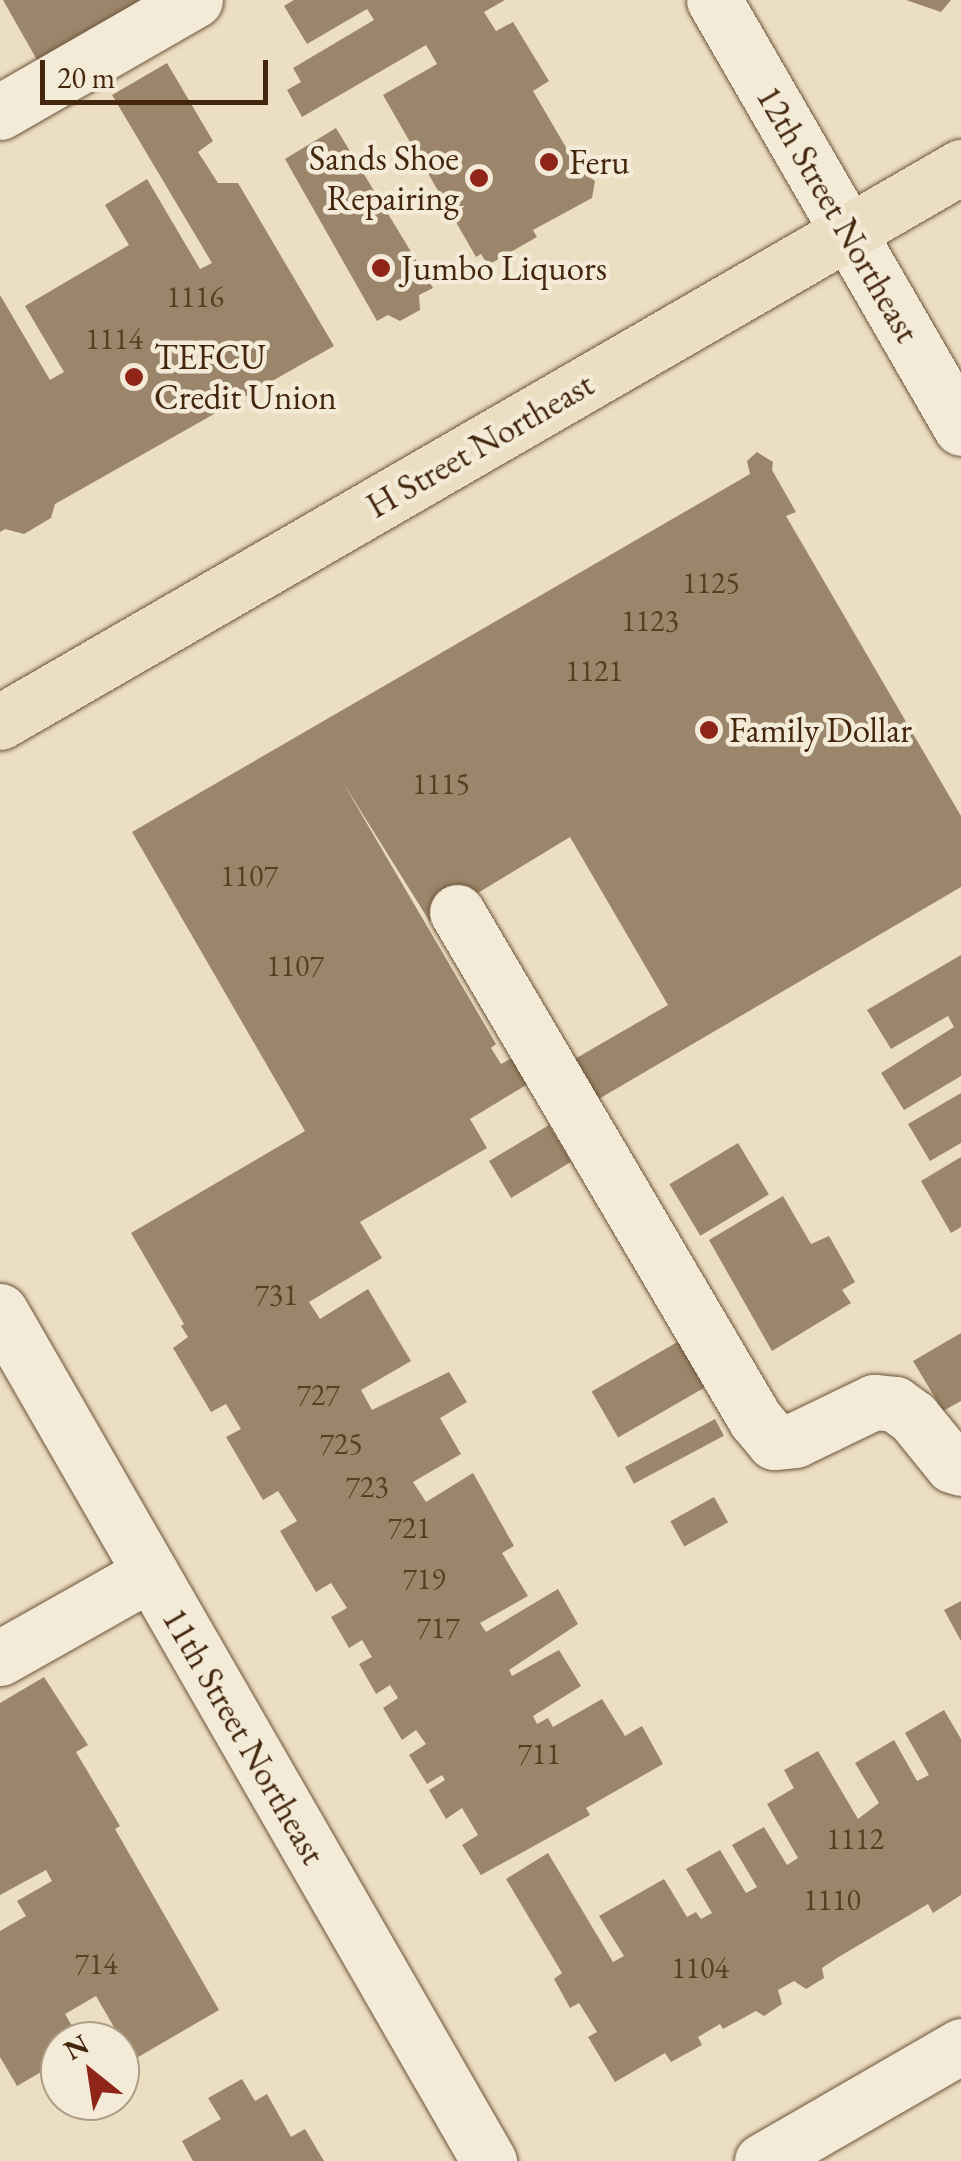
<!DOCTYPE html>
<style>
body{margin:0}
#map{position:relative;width:961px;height:2161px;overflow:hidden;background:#ecdec2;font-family:"EB Garamond",serif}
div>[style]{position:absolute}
.building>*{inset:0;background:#9b866b;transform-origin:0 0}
.roads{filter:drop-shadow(0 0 2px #6d543a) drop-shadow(0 0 2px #6d543a)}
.minor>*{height:55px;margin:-27.5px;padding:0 27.5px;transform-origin:27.5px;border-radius:27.5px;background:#f3ead7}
.major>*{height:55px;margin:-27.5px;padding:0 27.5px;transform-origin:27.5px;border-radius:27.5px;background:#ecdec2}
.dots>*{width:28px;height:28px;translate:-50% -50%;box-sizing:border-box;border:5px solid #f3ead7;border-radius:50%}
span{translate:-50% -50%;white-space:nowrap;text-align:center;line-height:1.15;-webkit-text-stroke:9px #f3ead7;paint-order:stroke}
.number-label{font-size:30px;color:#593e24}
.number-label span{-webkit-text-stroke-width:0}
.poi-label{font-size:35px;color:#43260c}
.right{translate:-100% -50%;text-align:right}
.left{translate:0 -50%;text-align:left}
.street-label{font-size:35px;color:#43260c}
.north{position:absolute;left:40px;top:2021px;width:100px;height:100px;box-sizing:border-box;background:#f3ead7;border:2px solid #ad9c86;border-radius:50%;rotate:330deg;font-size:28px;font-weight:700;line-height:40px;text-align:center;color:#43260c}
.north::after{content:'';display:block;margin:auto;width:35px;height:45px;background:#8f2418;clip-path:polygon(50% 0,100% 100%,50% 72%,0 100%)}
.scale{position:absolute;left:40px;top:60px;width:228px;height:45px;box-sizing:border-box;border:5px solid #43260c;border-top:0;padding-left:12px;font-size:30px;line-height:35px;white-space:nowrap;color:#43260c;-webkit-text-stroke:8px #f3ead7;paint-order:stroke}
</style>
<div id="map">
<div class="building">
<i style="clip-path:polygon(3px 0,140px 0,37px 60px)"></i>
<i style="clip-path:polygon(294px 0,505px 0,484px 12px,496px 31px,513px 22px,549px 81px,533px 91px,578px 168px,595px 181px,592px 198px,533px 230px,537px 237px,488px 265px,481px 254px,476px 257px,383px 95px,437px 64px,426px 45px,302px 117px,287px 90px,301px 82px,293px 68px,374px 20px,367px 9px,307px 44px,284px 6px)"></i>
<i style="clip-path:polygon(906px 0,951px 0,941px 12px)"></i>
<i style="clip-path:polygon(167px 63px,213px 141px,198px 152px,218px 183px,238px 183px,334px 346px,55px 504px,51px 518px,24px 534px,5px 529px,0 532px,0 295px,50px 380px,64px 372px,25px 306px,129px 245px,105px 205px,147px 179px,200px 269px,212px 263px,112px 95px)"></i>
<i style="clip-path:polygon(336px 128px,433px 288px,419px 295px,420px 310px,400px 321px,388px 315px,377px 321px,285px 159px)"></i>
<i style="clip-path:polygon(757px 452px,773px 462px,772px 470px,796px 512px,786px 516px,961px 816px,961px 887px,597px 1100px,573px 1060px,668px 1005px,570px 837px,430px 922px,342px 781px,496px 1044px,491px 1048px,501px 1064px,512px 1058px,528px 1084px,470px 1119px,487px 1148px,360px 1222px,382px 1258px,309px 1302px,320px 1319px,368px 1289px,390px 1326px,411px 1361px,361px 1390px,372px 1410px,449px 1372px,467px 1402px,440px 1418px,461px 1454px,413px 1482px,426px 1502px,473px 1473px,514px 1546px,502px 1553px,528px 1596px,480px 1623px,486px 1632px,558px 1589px,578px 1624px,509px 1670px,512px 1676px,559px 1650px,581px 1686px,533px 1716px,537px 1724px,548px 1718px,553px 1727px,602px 1699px,625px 1736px,642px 1726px,663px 1764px,586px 1808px,590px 1815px,481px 1875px,462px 1845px,478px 1835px,462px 1808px,446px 1819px,429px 1790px,445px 1780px,442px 1775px,427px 1784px,409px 1755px,426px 1744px,416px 1730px,402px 1740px,383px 1708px,398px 1698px,390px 1685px,376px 1694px,359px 1664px,372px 1657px,362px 1640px,349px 1648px,331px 1617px,347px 1608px,331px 1583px,316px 1592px,280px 1531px,297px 1521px,278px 1491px,263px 1500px,226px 1437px,241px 1429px,226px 1404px,211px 1412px,173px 1348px,188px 1337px,181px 1326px,184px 1324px,131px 1233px,305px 1131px,132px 832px,750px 474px,747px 461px)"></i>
<i style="clip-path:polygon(961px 955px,961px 1076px,904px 1110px,881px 1073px,954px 1027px,948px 1016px,891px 1049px,867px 1010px)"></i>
<i style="clip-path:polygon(961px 1093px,961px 1143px,930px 1161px,908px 1124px)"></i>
<i style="left:549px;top:1125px;width:43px;height:70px;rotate:59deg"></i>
<i style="left:738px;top:1143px;width:60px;height:80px;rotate:59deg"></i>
<i style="clip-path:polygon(961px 1157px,961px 1227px,951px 1233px,921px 1181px)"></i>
<i style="clip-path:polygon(783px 1196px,811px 1244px,829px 1236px,855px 1282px,842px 1290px,851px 1303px,772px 1351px,709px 1240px)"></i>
<i style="clip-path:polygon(961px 1333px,961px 1401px,943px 1411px,913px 1361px)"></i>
<i style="left:686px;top:1337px;width:53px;height:109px;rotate:60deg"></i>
<i style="left:715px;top:1419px;width:19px;height:102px;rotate:62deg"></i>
<i style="left:714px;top:1497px;width:29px;height:50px;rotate:61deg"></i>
<i style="clip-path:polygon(961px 1601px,961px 1641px,944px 1610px)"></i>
<i style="clip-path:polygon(44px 1677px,88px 1745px,76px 1752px,120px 1826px,115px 1829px,219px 2010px,133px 2060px,96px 1996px,65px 2014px,81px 2041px,60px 2041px,60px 2061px,17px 2086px,0 2057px,0 1931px,26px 1916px,17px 1901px,52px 1881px,46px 1870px,0 1895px,0 1703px)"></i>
<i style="clip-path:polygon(944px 1710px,961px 1739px,961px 1895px,933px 1913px,928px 1904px,837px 1958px,822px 1968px,824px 1978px,806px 1989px,794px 1981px,778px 1990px,782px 2004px,764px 2016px,756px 2011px,723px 2029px,720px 2024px,698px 2037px,702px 2045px,671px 2062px,665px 2053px,615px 2082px,588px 2037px,597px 2032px,579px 2003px,570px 2008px,554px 1979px,562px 1973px,506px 1879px,548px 1853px,613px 1962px,624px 1956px,599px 1916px,664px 1879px,687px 1917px,696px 1912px,701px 1919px,712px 1913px,686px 1869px,720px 1850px,746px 1893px,757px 1887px,732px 1845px,764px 1827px,787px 1865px,798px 1858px,767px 1804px,794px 1788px,784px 1770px,818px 1751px,858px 1819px,879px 1803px,855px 1763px,894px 1740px,917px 1781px,929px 1775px,905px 1733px)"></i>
<i style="clip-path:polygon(242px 2079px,255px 2101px,267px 2094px,291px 2137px,305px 2129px,324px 2161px,193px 2161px,182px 2141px,221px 2119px,208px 2098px)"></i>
</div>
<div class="roads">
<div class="minor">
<i style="left:714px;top:0;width:494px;rotate:60deg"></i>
<i style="left:0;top:112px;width:225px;rotate:-29.9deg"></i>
<i style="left:457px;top:912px;width:588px;rotate:59.55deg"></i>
<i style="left:755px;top:1419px;width:30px;rotate:50deg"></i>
<i style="left:774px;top:1442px;width:21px;rotate:-5deg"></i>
<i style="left:795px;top:1440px;width:88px;rotate:-25.7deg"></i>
<i style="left:874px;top:1402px;width:21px;rotate:5deg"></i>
<i style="left:895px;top:1404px;width:22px;rotate:36deg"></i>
<i style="left:913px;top:1417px;width:62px;rotate:50.9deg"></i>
<i style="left:952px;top:1465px;width:9px;rotate:18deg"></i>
<i style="left:0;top:1311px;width:981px;rotate:60.09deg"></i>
<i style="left:0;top:1658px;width:173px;rotate:-29.4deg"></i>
<i style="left:762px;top:2161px;width:230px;rotate:-30deg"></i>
</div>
<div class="major">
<i style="left:0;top:722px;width:1110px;rotate:-30.01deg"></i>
</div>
</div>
<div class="dots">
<i style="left:549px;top:162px;background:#8f2418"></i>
<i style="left:479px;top:178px;background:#8f2418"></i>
<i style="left:381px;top:268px;background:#8f2418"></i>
<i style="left:134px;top:377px;background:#8f2418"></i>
<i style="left:709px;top:730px;background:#8f2418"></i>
</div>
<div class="number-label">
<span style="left:195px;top:297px">1116</span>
<span style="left:114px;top:339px">1114</span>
<span style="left:711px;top:583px">1125</span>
<span style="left:650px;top:621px">1123</span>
<span style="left:594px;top:671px">1121</span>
<span style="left:441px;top:784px">1115</span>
<span style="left:249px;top:876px">1107</span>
<span style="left:295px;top:966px">1107</span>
<span style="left:276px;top:1295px">731</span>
<span style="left:318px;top:1395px">727</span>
<span style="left:341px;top:1444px">725</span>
<span style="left:367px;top:1487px">723</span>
<span style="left:409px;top:1528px">721</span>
<span style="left:424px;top:1579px">719</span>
<span style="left:438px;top:1628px">717</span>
<span style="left:539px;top:1754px">711</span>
<span style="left:855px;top:1839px">1112</span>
<span style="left:832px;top:1900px">1110</span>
<span style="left:96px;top:1964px">714</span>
<span style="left:700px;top:1968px">1104</span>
</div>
<div class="poi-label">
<span class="right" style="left:459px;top:178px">Sands Shoe<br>Repairing</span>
<span class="left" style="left:569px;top:162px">Feru</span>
<span class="left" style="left:401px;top:268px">Jumbo Liquors</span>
<span class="left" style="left:154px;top:377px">TEFCU<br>Credit Union</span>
<span class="left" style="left:729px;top:730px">Family Dollar</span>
</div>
<div class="street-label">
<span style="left:838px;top:214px;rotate:60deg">12th Street Northeast</span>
<span style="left:480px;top:445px;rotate:-30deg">H Street Northeast</span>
<span style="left:244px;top:1736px;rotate:60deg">11th Street Northeast</span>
</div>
<div class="north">N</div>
<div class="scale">20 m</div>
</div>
